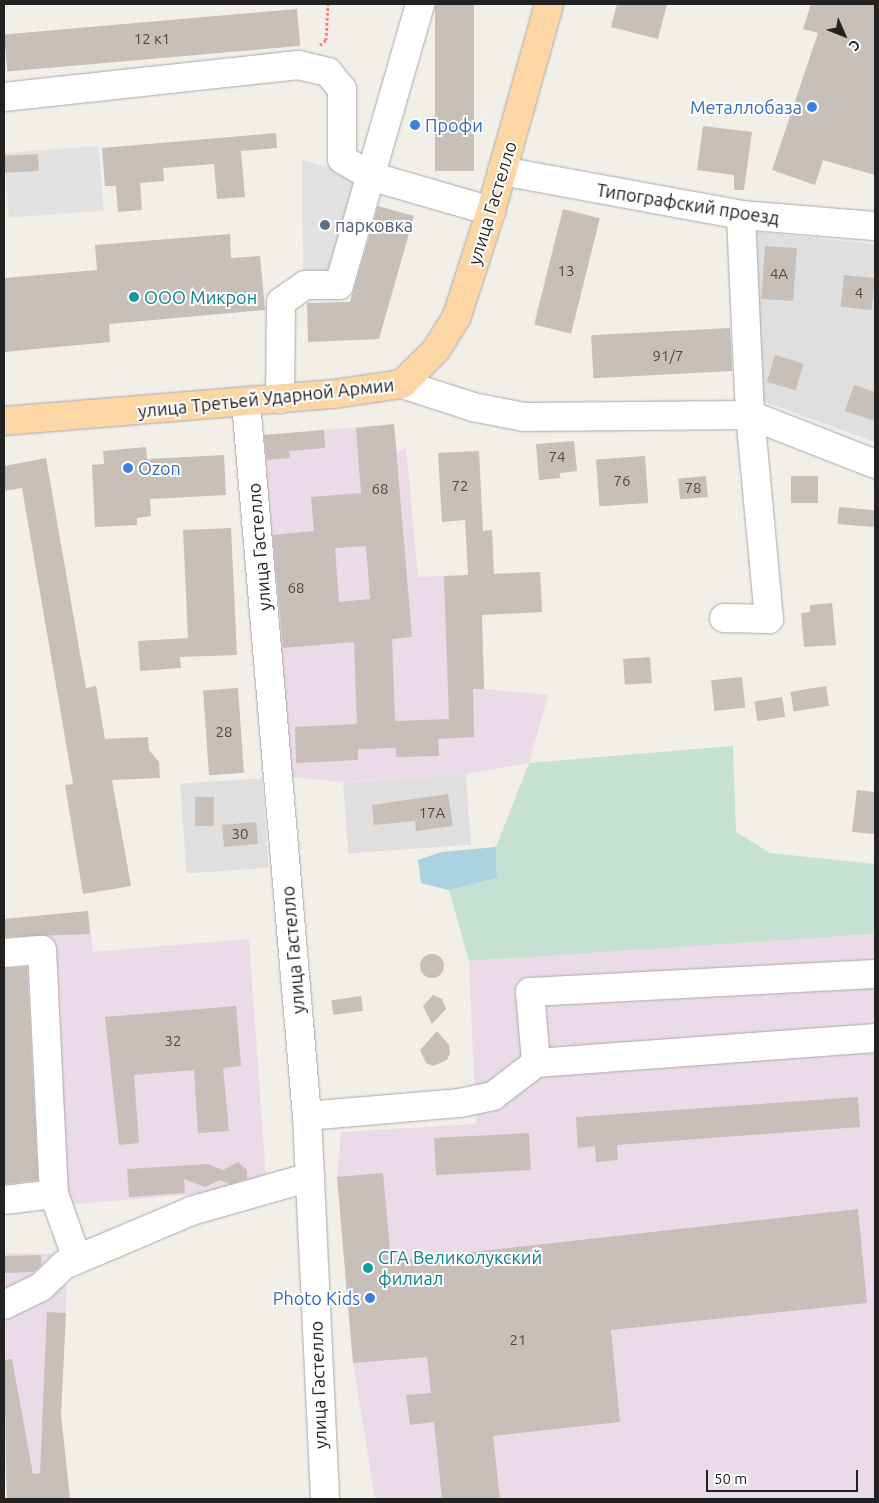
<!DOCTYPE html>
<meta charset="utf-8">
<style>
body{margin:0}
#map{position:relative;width:879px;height:1503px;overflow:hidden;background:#f2efe9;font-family:Ubuntu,sans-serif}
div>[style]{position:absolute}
.residential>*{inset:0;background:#e0dfdf;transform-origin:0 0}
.industrial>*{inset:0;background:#ebdbe8}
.wetland>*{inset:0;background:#c6e0d4}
.parking>*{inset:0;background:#e2e2e2;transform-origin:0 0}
.water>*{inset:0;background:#aad3df}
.building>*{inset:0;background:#c7bfb8;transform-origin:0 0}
.round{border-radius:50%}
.path>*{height:3px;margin-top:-1.5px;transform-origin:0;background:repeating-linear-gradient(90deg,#fa8072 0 2.5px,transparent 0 5px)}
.roads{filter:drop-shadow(0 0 1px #a9a9a9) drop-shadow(0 0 1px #a9a9a9)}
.minor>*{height:28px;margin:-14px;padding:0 14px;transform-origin:14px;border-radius:14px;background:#fff}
.major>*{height:28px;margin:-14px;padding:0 14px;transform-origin:14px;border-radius:14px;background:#fcd6a4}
.dots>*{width:14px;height:14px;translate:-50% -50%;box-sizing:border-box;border:2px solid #fff;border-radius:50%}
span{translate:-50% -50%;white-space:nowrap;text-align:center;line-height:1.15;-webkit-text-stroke:4px #fff;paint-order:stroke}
.number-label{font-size:15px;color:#4b4948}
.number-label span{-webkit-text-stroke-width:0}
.shop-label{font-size:18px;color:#366cbe}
.right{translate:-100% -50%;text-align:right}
.left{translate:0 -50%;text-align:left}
.street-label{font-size:18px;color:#222}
.service-label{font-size:18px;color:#4e5e75}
.culture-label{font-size:18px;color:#0d838f}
.frame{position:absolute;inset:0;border:5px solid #222;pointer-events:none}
.north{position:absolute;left:819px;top:10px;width:50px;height:50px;-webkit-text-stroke:4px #fff;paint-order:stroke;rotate:134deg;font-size:14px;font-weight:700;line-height:20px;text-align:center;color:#222}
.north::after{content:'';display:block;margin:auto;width:18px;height:22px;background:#222;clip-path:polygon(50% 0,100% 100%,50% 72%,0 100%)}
.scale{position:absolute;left:706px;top:1470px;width:152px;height:22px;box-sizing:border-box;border:2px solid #222;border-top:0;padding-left:6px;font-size:15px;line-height:18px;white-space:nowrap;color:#222;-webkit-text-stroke:4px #fff;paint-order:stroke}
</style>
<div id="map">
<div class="residential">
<i style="clip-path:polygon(757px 232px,875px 244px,875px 442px,762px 401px,758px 371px)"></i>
<i style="left:466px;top:774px;width:71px;height:123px;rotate:86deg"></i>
<i style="left:262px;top:778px;width:90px;height:82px;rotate:86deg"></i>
</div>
<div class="industrial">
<i style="clip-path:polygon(394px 424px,397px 454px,406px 447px,418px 577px,540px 572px,542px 612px,482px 615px,484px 689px,548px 695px,529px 763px,466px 774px,343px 782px,291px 777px,263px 435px)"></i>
<i style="clip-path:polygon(88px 911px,93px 952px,249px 939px,266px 1178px,244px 1190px,4px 1210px,4px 919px)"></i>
<i style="clip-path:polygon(875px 934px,875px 1499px,375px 1499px,353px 1363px,337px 1177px,341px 1132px,476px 1124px,469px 961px)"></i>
<i style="clip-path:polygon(4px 1253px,68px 1254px,61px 1415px,70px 1499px,7px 1499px,4px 1461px)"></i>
</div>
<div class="wetland">
<i style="clip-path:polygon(733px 746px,736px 832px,770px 853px,875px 864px,875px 934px,469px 961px,449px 890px,497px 878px,496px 847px,529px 763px)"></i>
</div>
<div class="parking">
<i style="left:99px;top:146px;width:65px;height:95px;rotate:86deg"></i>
<i style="clip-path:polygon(302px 160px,360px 175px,334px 277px,303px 275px)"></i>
</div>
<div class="water">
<i style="clip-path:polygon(496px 847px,497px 878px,449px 890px,421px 883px,418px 860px,441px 852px)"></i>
</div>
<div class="building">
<i style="left:435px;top:4px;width:39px;height:167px"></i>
<i style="clip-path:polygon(617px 4px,667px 4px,658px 39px,611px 27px)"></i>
<i style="clip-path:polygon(811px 4px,875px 4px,875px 175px,823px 160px,815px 185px,772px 170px,818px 33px,803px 29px)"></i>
<i style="left:297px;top:9px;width:37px;height:294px;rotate:85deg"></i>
<i style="clip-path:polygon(703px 126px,752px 132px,744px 190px,734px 190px,734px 175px,697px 170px)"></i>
<i style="clip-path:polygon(276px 133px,277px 148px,241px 151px,245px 197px,217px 199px,214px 164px,163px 168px,164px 181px,140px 183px,142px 210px,118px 212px,116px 186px,105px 186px,102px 148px)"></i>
<i style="left:38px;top:154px;width:17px;height:34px;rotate:87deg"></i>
<i style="clip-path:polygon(378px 206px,414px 216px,379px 339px,308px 342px,307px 303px,350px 302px)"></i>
<i style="left:563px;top:209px;width:38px;height:119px;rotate:14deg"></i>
<i style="clip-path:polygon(230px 234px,231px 258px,260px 256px,265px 310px,109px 324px,110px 342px,4px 352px,4px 278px,97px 270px,95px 245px)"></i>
<i style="left:765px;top:246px;width:32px;height:53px;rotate:4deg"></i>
<i style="left:844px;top:275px;width:31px;height:32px;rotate:6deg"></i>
<i style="left:730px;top:328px;width:43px;height:139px;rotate:87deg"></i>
<i style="left:775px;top:355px;width:30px;height:28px;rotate:17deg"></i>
<i style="clip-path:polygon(854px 385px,875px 392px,875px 421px,845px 411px)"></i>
<i style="clip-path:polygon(evenodd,394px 424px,412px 637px,392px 639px,395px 721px,449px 719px,444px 576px,468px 575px,465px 520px,442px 522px,438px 453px,479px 451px,483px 531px,492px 530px,494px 574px,540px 572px,542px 612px,482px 615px,484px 689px,473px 689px,474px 737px,438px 739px,439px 756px,396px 757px,396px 748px,358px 749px,358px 760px,296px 763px,295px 727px,357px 724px,354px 642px,283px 648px,273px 535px,314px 531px,311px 497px,361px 493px,356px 428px,394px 424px,366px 546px,370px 599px,339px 602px,335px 548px,366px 546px)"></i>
<i style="clip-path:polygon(324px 430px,325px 448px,289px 451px,290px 458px,267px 460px,264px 435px)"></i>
<i style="clip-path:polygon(574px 441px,577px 471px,560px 473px,560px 478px,539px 480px,536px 444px)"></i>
<i style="clip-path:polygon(146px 447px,147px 459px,224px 455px,226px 495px,150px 499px,151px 516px,137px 518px,137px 525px,95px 527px,92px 465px,104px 464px,103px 451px)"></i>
<i style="left:645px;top:456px;width:47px;height:49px;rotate:86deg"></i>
<i style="clip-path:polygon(46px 458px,86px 688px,96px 686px,105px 739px,148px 737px,149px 750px,159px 762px,160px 778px,112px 780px,131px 886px,83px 894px,65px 785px,73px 784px,22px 488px,4px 491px,4px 466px)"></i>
<i style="left:706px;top:476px;width:21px;height:28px;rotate:85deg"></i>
<i style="left:791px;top:476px;width:27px;height:27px"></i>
<i style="left:839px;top:507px;width:36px;height:17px;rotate:5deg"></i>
<i style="clip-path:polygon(231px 528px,237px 655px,180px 657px,181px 668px,140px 671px,138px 641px,188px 638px,183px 530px)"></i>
<i style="clip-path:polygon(832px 603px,836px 645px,804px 647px,801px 613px,810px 612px,810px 605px)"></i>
<i style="left:650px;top:657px;width:26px;height:27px;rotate:86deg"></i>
<i style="left:742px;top:677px;width:31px;height:31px;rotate:84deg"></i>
<i style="left:826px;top:686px;width:20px;height:36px;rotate:81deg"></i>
<i style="left:238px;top:688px;width:85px;height:35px;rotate:86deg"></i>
<i style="left:782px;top:697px;width:20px;height:28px;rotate:81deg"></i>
<i style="clip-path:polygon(857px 790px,875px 792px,875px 834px,852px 832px)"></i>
<i style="clip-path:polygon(448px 794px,453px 826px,416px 831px,415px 821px,374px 825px,372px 805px)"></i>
<i style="left:195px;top:797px;width:19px;height:29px"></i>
<i style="left:256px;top:822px;width:22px;height:34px;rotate:85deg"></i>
<i style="clip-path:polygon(88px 911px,90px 934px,4px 937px,4px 919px)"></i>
<i class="round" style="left:420px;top:954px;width:24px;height:24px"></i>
<i style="clip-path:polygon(27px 967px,38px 1180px,4px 1184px,4px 968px)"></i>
<i style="clip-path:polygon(433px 995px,442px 999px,446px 1009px,432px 1024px,423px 1006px)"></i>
<i style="left:361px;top:996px;width:15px;height:30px;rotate:82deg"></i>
<i style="clip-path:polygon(236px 1006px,241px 1066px,223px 1068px,229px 1131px,198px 1133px,194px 1070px,134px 1075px,139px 1143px,119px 1145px,105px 1017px)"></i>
<i style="clip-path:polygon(437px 1031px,449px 1045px,450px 1053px,447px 1060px,433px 1066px,426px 1063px,420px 1050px)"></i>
<i style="clip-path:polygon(858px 1097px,860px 1127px,617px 1145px,618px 1160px,596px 1162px,595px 1146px,578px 1148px,576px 1117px)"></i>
<i style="left:529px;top:1133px;width:37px;height:95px;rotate:87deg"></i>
<i style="clip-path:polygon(238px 1162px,247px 1170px,247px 1179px,230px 1184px,220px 1180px,205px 1187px,184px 1179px,185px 1193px,129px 1197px,127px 1169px,208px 1164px,223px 1170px)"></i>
<i style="clip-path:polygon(383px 1173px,391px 1261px,858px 1209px,867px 1303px,611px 1330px,620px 1422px,493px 1436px,500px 1499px,442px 1499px,434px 1422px,410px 1425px,406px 1395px,431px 1393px,427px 1357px,353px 1363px,337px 1177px)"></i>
<i style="clip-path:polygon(41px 1255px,41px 1265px,34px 1272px,5px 1273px,5px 1256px)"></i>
<i style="clip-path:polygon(47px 1312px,66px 1313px,61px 1415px,70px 1499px,7px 1499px,4px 1360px,12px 1359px,33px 1474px,40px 1473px)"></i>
</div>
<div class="path">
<i style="left:320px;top:45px;width:8px;rotate:-40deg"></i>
<i style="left:326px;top:40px;width:36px;rotate:-87deg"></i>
</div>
<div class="roads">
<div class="minor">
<i style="left:4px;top:97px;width:296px;rotate:-6.2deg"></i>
<i style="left:298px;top:65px;width:31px;rotate:13deg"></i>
<i style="left:328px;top:72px;width:22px;rotate:51deg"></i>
<i style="left:342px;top:89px;width:70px;rotate:90deg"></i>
<i style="left:342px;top:159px;width:33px;rotate:31deg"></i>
<i style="left:370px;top:176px;width:126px;rotate:16.1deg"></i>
<i style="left:502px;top:171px;width:243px;rotate:10.4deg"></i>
<i style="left:741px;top:215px;width:134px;rotate:4.7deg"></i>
<i style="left:402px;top:384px;width:75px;rotate:17.9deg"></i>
<i style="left:473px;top:407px;width:52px;rotate:11.1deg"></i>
<i style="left:524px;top:417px;width:226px;rotate:-0.5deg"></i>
<i style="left:750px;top:415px;width:134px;rotate:21.4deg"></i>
<i style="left:280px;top:399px;width:97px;rotate:-89.4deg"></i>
<i style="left:281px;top:302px;width:29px;rotate:-35deg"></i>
<i style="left:305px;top:285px;width:34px"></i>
<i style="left:339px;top:285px;width:292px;rotate:-73.9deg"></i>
<i style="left:246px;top:402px;width:717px;rotate:85.12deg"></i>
<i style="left:307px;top:1116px;width:383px;rotate:87.3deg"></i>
<i style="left:724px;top:618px;width:45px;rotate:1.3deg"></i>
<i style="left:769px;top:619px;width:205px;rotate:-95.3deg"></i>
<i style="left:750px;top:415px;width:200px;rotate:-92.6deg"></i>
<i style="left:4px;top:953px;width:38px;rotate:-5deg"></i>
<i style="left:42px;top:950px;width:244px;rotate:87.2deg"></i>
<i style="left:54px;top:1194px;width:69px;rotate:70.5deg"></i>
<i style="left:536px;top:1063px;width:71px;rotate:-94.8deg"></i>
<i style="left:530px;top:992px;width:345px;rotate:-3deg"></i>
<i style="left:307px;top:1116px;width:154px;rotate:-4.9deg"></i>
<i style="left:460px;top:1103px;width:34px;rotate:-12deg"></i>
<i style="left:493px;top:1096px;width:54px;rotate:-37.5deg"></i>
<i style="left:536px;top:1063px;width:340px;rotate:-4.2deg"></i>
<i style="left:4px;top:1200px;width:50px;rotate:-6.8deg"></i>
<i style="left:4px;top:1305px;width:41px;rotate:-25.9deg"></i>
<i style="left:41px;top:1287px;width:32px;rotate:-44deg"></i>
<i style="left:64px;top:1265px;width:138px;rotate:-23deg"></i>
<i style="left:191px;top:1211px;width:124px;rotate:-15.9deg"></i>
</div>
<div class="major">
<i style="left:4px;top:421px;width:331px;rotate:-4.7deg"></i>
<i style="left:334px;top:394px;width:69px;rotate:-8.4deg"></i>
<i style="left:402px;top:384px;width:48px;rotate:-45deg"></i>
<i style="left:436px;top:350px;width:40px;rotate:-58deg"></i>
<i style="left:457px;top:316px;width:110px;rotate:-72.1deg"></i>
<i style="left:491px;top:211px;width:215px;rotate:-74.3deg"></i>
</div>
</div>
<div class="dots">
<i style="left:812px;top:107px;background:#3f7fe0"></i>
<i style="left:415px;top:125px;background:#3f7fe0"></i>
<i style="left:325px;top:225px;background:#5c6f8a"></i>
<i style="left:134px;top:297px;background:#0f9aa8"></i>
<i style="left:128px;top:468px;background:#3f7fe0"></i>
<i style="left:368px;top:1268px;background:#0f9aa8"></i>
<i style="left:370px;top:1298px;background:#3f7fe0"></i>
</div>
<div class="number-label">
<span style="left:152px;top:39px">12 к1</span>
<span style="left:566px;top:271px">13</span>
<span style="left:779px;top:274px">4А</span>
<span style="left:859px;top:293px">4</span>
<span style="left:668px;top:356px">91/7</span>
<span style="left:557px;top:457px">74</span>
<span style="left:622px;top:481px">76</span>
<span style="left:460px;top:486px">72</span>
<span style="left:693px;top:488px">78</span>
<span style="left:380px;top:489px">68</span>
<span style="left:296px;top:588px">68</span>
<span style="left:224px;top:732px">28</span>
<span style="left:432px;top:813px">17А</span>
<span style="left:240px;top:834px">30</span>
<span style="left:173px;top:1041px">32</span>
<span style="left:518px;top:1340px">21</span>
</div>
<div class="shop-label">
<span class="right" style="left:802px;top:107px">Металлобаза</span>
<span class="left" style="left:425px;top:125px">Профи</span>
<span class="left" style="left:138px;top:468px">Ozon</span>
<span class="right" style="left:360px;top:1298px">Photo Kids</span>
</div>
<div class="street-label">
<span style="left:492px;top:203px;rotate:-73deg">улица Гастелло</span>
<span style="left:688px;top:204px;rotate:9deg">Типографский проезд</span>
<span style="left:266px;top:398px;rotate:-6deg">улица Третьей Ударной Армии</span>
<span style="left:259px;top:547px;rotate:-95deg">улица Гастелло</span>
<span style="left:293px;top:950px;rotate:-95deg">улица Гастелло</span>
<span style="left:318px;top:1385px;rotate:-92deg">улица Гастелло</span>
</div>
<div class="service-label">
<span class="left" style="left:335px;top:225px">парковка</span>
</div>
<div class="culture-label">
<span class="left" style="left:144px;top:297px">ООО Микрон</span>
<span class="left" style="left:378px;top:1268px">СГА Великолукский<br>филиал</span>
</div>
<div class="frame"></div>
<div class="north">С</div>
<div class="scale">50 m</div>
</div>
